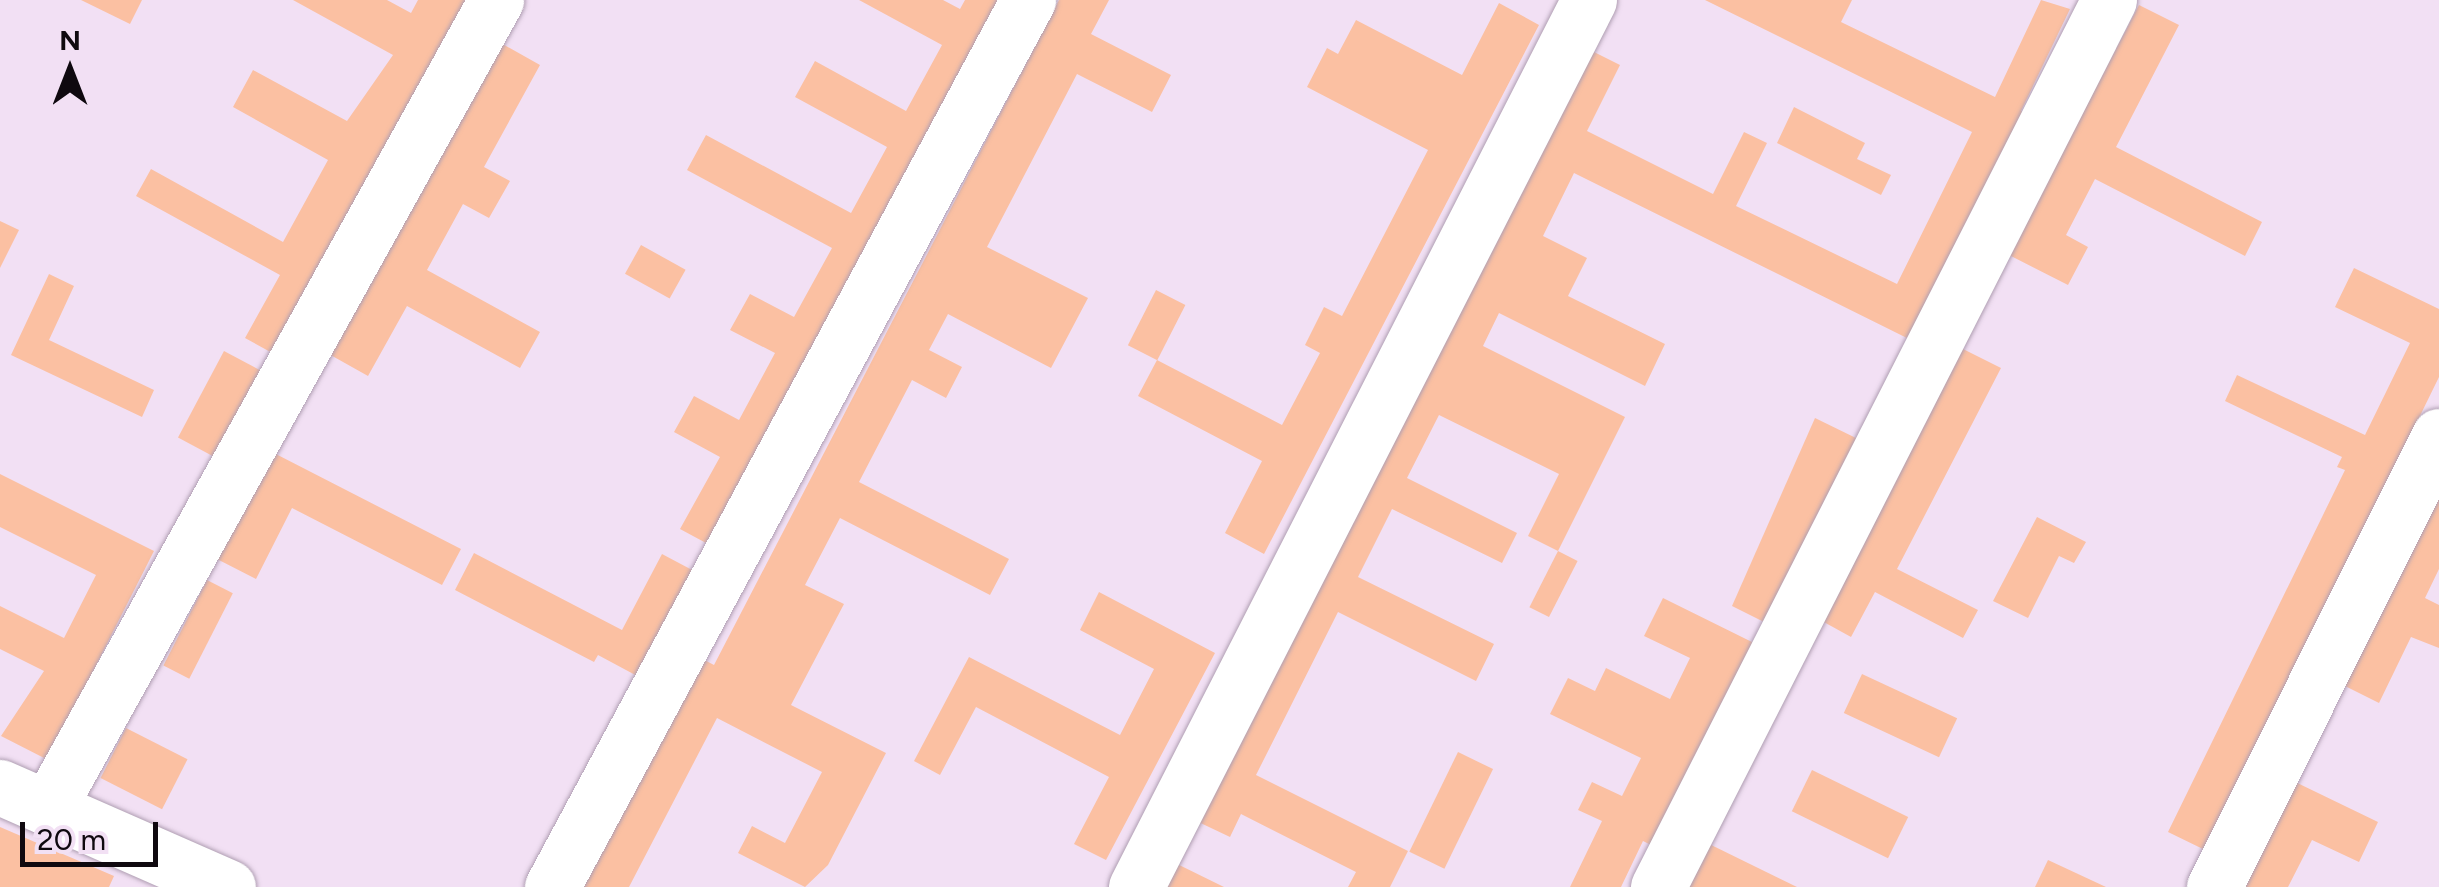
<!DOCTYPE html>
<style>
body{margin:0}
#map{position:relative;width:2439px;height:887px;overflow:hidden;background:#f2e0f4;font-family:Figtree,sans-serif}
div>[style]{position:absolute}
.building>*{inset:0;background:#fbc0a2;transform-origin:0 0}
.roads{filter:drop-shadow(0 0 2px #af9eb2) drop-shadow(0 0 2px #af9eb2)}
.minor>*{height:55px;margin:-27.5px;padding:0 27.5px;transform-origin:27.5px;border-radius:27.5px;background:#fff}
span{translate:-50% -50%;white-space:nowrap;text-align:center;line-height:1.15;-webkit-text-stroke:8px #f2e0f4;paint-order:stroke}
.north{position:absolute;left:20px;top:20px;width:100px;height:100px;-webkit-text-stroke:8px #f2e0f4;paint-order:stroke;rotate:0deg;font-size:28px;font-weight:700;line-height:40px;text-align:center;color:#0f090f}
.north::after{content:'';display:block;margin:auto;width:35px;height:45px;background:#0f090f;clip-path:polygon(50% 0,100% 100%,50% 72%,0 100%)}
.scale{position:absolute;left:20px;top:822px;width:138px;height:45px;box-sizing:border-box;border:5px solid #0f090f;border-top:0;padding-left:12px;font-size:30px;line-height:35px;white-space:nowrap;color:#0f090f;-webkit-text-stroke:8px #f2e0f4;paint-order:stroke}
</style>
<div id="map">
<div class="building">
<i style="clip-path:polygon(81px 0,142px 0,130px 24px)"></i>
<i style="clip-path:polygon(293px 0,387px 0,411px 13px,418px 0,469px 0,274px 354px,245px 338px,280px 275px,136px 196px,151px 169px,283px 242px,328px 160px,233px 107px,253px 70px,347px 121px,393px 55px)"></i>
<i style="clip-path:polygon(859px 0,943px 0,960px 9px,965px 0,1017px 0,719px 550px,680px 529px,720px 457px,674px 432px,694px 396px,739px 420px,775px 353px,730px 330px,750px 294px,794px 317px,832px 248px,687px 170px,706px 135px,851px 213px,887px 147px,795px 97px,815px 61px,906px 111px,942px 45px)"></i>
<i style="clip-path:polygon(1059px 0,1109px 0,1091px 34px,1171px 75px,1152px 112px,1077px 74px,987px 247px,1088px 298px,1051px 368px,948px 314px,929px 350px,962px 367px,946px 398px,912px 380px,859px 482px,1009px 559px,990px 595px,840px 518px,805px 585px,844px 604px,791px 705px,886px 753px,828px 865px,805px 887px,738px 853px,752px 826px,785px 843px,822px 772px,717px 718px,629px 887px,572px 887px,693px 654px,714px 665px)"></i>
<i style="clip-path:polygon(1705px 0,1852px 0,1841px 22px,1995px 97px,2041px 0,2070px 9px,2021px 111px,2033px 117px,1919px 344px,1574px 173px,1543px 236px,1587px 258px,1568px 296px,1665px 344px,1645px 386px,1499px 313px,1483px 346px,1625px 417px,1558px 551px,1528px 536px,1559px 474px,1439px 415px,1407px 478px,1517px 533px,1502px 563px,1392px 509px,1358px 577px,1494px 644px,1476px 681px,1338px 612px,1256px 775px,1408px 851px,1390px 887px,1348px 887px,1356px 872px,1241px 814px,1230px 837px,1190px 818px,1576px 43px,1620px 65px,1587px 131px,1713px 194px,1744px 132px,1767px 143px,1736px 206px,1897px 284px,1972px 132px)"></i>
<i style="clip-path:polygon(1499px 3px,1539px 25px,1264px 554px,1225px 533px,1262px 461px,1138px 396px,1157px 360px,1282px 425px,1320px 353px,1305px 345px,1324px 307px,1342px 316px,1428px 150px,1307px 87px,1327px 48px,1338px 54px,1356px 20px,1462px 75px)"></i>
<i style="clip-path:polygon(2139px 5px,2179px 25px,2116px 147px,2262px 222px,2245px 256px,2095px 179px,2066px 235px,2088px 247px,2068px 285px,2009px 255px)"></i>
<i style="clip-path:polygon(499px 42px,540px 65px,484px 167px,510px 181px,489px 218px,463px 204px,427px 270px,540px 332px,520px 368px,407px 306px,368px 376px,327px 353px)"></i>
<i style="clip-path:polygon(1794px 107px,1865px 143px,1857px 159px,1891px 175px,1881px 195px,1777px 143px)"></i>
<i style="clip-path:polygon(0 221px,19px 230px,0 268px)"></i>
<i style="left:641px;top:245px;width:51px;height:33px;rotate:29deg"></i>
<i style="clip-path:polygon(2354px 268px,2439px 309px,2439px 377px,2207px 851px,2168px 832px,2345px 470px,2337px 467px,2342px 457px,2225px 401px,2237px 375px,2365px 435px,2410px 343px,2335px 307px)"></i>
<i style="clip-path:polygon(49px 274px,74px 286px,49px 340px,154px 390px,142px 417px,11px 355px)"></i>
<i style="left:1156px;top:290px;width:33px;height:62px;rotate:27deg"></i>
<i style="clip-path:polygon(1963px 349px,2001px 368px,1897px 569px,1978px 610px,1963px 638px,1875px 592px,1851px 637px,1822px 621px)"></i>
<i style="left:224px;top:351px;width:45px;height:98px;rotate:28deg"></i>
<i style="clip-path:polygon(1815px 418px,1858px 439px,1768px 624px,1732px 606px)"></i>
<i style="clip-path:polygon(270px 451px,461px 549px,442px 585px,292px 508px,256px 579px,215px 558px)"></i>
<i style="clip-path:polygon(0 474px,154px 551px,48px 760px,1px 736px,44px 671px,0 649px,0 606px,64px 638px,96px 575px,0 527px)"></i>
<i style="clip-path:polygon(2439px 481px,2439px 569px,2425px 598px,2439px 605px,2439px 648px,2411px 637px,2379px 703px,2335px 681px)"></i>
<i style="clip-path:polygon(2037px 517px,2086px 542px,2074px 563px,2059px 556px,2028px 618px,1993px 601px)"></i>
<i style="left:1558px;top:551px;width:22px;height:63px;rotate:27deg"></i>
<i style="clip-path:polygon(474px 553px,622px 630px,662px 554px,694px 571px,639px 677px,598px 655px,594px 662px,455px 590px)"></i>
<i style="left:207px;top:580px;width:29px;height:96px;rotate:27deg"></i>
<i style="clip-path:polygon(1099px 592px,1215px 653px,1106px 860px,1074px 844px,1109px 777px,976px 707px,940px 775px,914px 761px,969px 657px,1120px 735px,1154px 669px,1080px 630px)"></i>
<i style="clip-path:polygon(1663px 598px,1754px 643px,1655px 847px,1643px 841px,1621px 887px,1570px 887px,1602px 821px,1578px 810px,1592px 782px,1622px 796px,1641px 758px,1550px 714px,1568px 678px,1595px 691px,1606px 668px,1670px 699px,1690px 658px,1644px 636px)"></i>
<i style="left:1862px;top:674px;width:105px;height:43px;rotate:25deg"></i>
<i style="left:126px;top:728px;width:69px;height:56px;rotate:27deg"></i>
<i style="left:1458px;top:752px;width:39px;height:111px;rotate:26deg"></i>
<i style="left:1812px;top:770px;width:107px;height:46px;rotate:26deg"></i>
<i style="clip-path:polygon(2287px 778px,2378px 822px,2359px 862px,2312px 840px,2288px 887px,2233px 887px)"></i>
<i style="clip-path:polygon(0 827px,114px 876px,109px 887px,0 887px)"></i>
<i style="clip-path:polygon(1699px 839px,1797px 887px,1676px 887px)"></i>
<i style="clip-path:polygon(1169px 860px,1224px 887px,1156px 887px)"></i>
<i style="clip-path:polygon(2048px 860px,2106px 887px,2035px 887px)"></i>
</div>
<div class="roads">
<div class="minor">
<i style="left:0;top:787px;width:249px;rotate:23.7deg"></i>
<i style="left:48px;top:808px;width:924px;rotate:-60.99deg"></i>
<i style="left:552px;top:887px;width:1007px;rotate:-61.78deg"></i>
<i style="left:1136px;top:887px;width:996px;rotate:-62.95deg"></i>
<i style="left:1658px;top:887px;width:995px;rotate:-63.05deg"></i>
<i style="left:2214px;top:887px;width:504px;rotate:-63.49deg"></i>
</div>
</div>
<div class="north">N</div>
<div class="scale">20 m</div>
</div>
